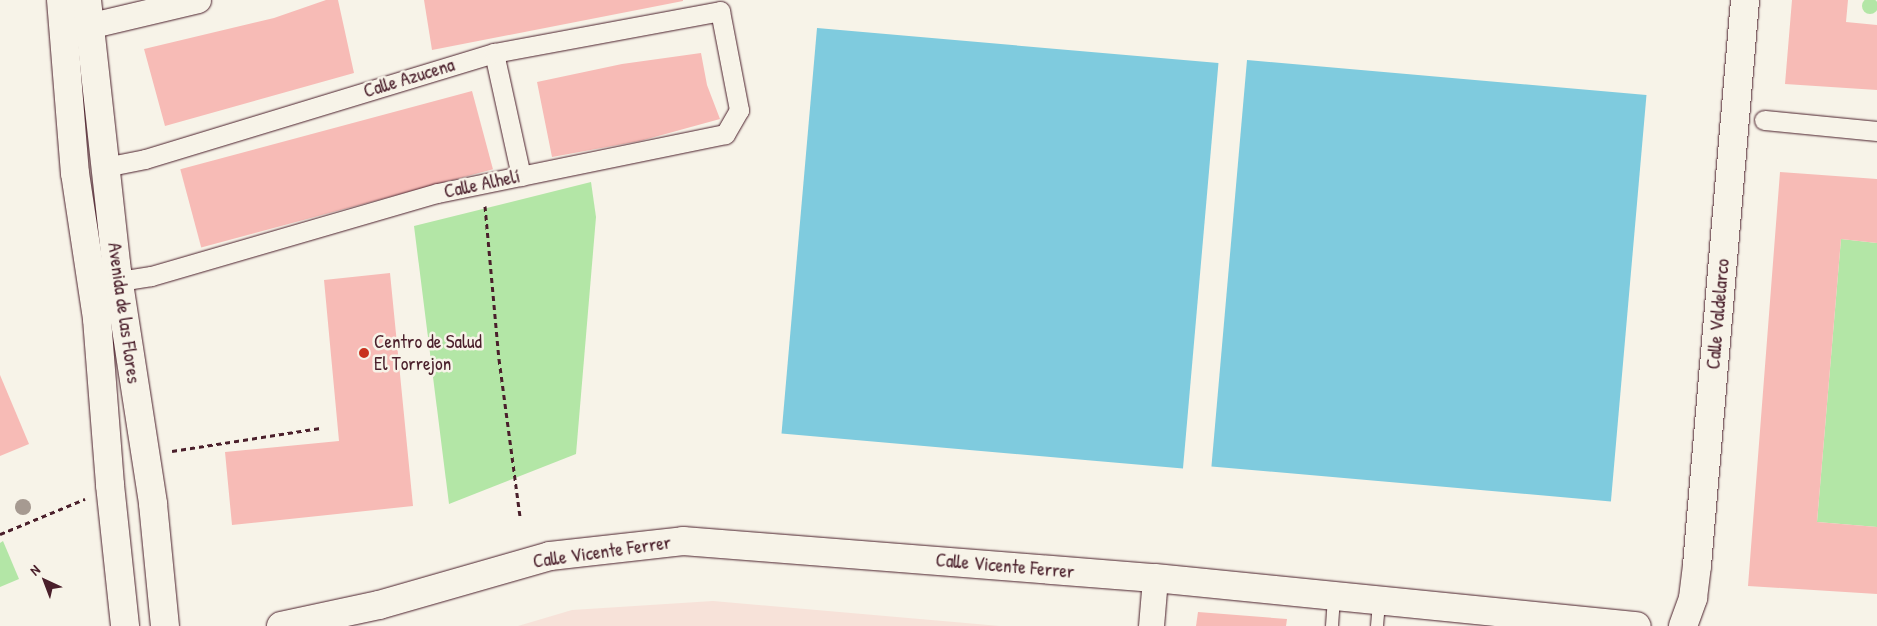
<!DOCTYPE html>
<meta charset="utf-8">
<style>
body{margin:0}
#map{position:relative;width:1877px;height:626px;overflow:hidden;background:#f7f3e8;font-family:"Patrick Hand",sans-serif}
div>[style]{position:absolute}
.built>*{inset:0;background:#f7e2d9}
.green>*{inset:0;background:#b3e6a6}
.round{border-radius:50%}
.water>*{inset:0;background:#7fcbde;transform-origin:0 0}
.building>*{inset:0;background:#f7bbb6;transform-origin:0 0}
.path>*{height:3px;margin-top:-1.5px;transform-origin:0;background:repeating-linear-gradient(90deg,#4a1f2b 0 5px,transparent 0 9px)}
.roads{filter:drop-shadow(0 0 1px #4a1f2b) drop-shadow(0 0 1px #4a1f2b)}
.service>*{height:12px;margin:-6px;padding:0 6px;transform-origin:6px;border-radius:6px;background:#f7f3e8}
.pedestrian>*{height:19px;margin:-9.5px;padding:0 9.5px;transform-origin:9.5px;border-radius:9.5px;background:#f7f3e8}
.minor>*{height:25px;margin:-12.5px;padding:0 12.5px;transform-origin:12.5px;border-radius:12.5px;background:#f7f3e8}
.tertiary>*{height:28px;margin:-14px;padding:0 14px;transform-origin:14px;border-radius:14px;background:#f7f3e8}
.secondary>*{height:28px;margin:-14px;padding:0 14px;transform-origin:14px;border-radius:14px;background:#f7f3e8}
.trees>*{width:16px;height:16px;margin:-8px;border-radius:50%;background:#a69a91}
.dots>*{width:14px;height:14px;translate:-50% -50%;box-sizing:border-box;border:2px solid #f7f3e8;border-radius:50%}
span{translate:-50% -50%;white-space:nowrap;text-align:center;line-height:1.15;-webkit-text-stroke:5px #f7f3e8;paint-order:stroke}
.street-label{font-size:19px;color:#4a1f2b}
.poi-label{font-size:19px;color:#4a1f2b}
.left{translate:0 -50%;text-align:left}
.north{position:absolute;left:20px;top:556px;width:50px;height:50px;-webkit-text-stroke:4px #f7f3e8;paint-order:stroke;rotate:317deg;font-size:14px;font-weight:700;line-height:20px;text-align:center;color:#4a1f2b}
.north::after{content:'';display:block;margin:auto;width:18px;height:22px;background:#4a1f2b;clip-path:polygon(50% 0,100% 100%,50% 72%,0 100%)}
</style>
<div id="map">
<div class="built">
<i style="clip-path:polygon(713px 601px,1000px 626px,518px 626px,572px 610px)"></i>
</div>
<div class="green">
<i class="round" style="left:1862px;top:-2px;width:16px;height:16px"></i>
<i style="clip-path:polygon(591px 182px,596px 217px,576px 454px,449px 504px,414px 226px)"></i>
<i style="clip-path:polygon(1841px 239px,1877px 243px,1877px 527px,1817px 522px)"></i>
<i style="clip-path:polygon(3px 541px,19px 579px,0 587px,0 543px)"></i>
</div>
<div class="water">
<i style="left:817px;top:28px;width:403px;height:407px;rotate:5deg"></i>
<i style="left:1247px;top:60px;width:401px;height:408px;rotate:5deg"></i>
</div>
<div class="building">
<i style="clip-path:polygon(326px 0,338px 0,354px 73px,165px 126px,144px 49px,274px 18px)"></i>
<i style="clip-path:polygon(424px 0,683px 0,683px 1px,432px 50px)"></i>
<i style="clip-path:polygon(1792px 0,1848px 0,1846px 22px,1877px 25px,1877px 90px,1785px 84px)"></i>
<i style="clip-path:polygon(701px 53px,707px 85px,720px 119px,640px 141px,552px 157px,537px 82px,622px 64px)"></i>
<i style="left:472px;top:91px;width:81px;height:302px;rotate:75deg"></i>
<i style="clip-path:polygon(1780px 172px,1877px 179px,1877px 243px,1841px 239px,1817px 522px,1877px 527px,1877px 594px,1748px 586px)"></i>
<i style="clip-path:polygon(390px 273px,413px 506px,232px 525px,225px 452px,339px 441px,324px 280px)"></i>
<i style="clip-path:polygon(0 375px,29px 444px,0 456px)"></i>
<i style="clip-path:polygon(1198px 612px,1287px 619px,1286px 626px,1196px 626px)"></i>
</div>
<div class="path">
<i style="left:485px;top:206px;width:154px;rotate:84.8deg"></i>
<i style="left:499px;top:359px;width:158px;rotate:82.4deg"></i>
<i style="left:172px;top:451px;width:150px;rotate:-8.8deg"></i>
<i style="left:0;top:534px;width:92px;rotate:-22.4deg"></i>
</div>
<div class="roads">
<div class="service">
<i style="left:1332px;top:626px;width:30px;rotate:-86deg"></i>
<i style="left:1377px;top:626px;width:25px;rotate:-85deg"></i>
</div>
<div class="pedestrian">
<i style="left:494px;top:53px;width:126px;rotate:77.6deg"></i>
<i style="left:1764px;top:120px;width:114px;rotate:5.6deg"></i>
<i style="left:105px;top:167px;width:41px;rotate:-11.3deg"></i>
<i style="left:145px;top:159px;width:365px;rotate:-16.9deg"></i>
<i style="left:494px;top:53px;width:230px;rotate:-10.5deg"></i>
<i style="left:720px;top:11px;width:101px;rotate:79.1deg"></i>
<i style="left:739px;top:110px;width:28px;rotate:120deg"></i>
<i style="left:725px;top:134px;width:294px;rotate:168.4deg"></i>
<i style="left:437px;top:193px;width:298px;rotate:163.8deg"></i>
<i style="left:151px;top:276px;width:32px;rotate:171deg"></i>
</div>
<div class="minor">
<i style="left:72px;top:32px;width:17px;rotate:-21deg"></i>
<i style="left:88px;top:26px;width:113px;rotate:-13.3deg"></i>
<i style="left:1151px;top:626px;width:48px;rotate:-85.2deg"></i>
</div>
<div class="tertiary">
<i style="left:281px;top:626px;width:100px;rotate:-12.1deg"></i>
<i style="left:379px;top:605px;width:178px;rotate:-16deg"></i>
<i style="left:550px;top:556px;width:134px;rotate:-6.4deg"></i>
<i style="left:683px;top:541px;width:473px;rotate:4.5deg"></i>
<i style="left:1155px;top:578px;width:484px;rotate:5.7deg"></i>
<i style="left:1683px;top:626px;width:30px;rotate:-70deg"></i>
<i style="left:1693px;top:598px;width:33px;rotate:-83deg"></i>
<i style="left:1697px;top:565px;width:567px;rotate:-85.14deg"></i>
</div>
<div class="secondary">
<i style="left:61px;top:0;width:174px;rotate:85.4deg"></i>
<i style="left:75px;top:173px;width:148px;rotate:81.4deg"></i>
<i style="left:97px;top:319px;width:167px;rotate:85.5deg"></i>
<i style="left:110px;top:485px;width:142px;rotate:83.9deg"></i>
<i style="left:87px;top:0;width:266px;rotate:83.7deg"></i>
<i style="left:116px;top:264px;width:243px;rotate:81.2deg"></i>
<i style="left:153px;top:504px;width:123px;rotate:84.4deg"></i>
</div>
</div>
<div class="trees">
<i style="left:23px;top:507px"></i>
</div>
<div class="dots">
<i style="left:364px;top:353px;background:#c8321e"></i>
</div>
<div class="street-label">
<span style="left:409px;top:78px;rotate:-17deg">Calle Azucena</span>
<span style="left:482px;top:184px;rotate:-12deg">Calle Alhelí</span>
<span style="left:124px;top:313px;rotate:82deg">Avenida de las Flores</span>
<span style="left:1718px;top:314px;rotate:-85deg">Calle Valdelarco</span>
<span style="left:602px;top:552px;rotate:-8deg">Calle Vicente Ferrer</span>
<span style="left:1005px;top:566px;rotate:5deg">Calle Vicente Ferrer</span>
</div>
<div class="poi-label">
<span class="left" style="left:374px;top:353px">Centro de Salud<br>El Torrejon</span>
</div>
<div class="north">N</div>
</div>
